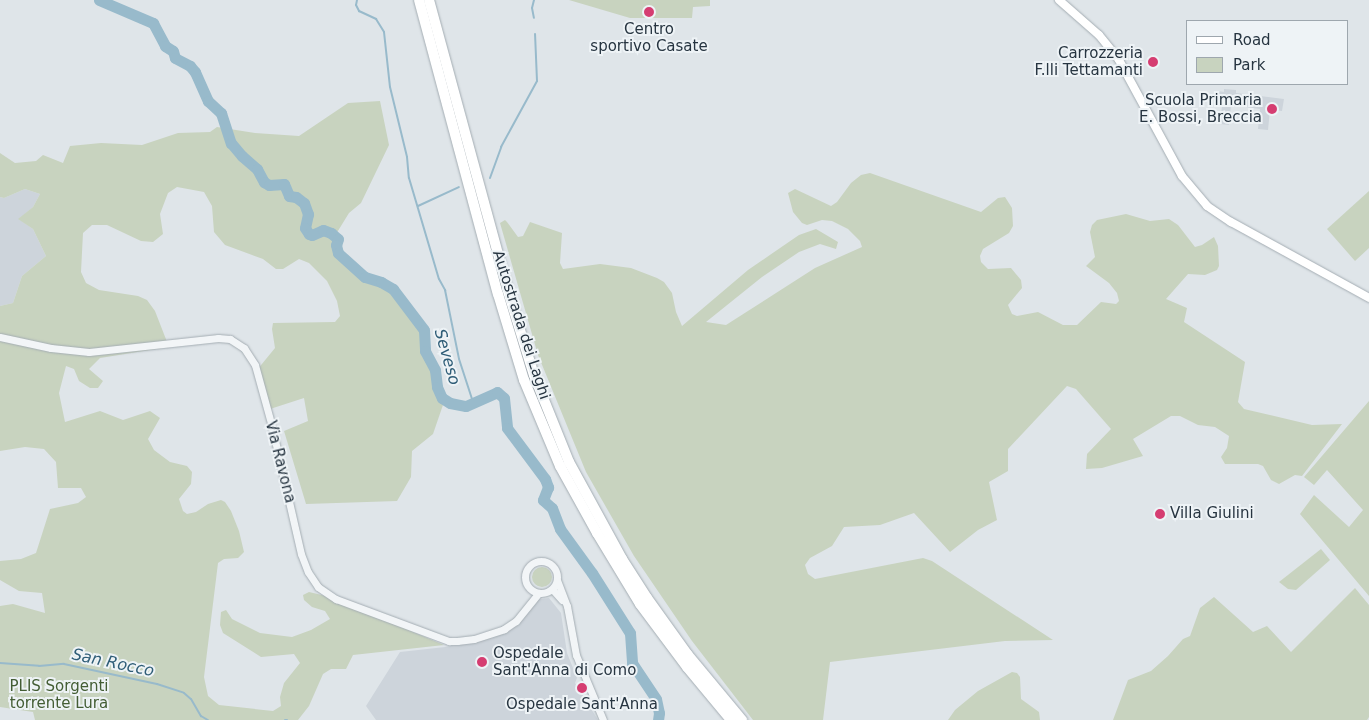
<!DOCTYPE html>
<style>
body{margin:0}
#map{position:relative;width:1369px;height:720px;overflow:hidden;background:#dfe5e9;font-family:"DejaVu Sans",sans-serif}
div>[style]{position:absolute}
.built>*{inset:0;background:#cdd4db}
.green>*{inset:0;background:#c8d3bf}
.round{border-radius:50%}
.stream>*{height:2px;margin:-1px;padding:0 1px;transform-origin:1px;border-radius:1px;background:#98bacb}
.river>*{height:11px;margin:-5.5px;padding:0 5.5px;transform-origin:5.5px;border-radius:5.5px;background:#98bacb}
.roads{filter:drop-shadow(0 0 1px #a4adb3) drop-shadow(0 0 1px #a4adb3)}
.tertiary>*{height:7px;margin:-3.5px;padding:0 3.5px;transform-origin:3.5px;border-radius:3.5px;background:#f2f5f7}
.tertiary>.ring{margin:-3.5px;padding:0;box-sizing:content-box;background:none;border:7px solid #f2f5f7;border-radius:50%}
.secondary>*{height:8px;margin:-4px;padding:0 4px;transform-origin:4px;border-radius:4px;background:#fff}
.motorway>*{height:10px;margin:-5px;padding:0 5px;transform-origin:5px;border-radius:5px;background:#fff}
.dots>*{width:14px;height:14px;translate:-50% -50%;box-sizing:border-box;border:2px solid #eef3f6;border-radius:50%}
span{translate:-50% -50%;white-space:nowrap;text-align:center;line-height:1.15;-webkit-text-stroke:4px #eef3f6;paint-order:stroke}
.poi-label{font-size:15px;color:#273541}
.right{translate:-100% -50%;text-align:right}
.left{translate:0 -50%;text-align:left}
.street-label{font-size:15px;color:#273541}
.park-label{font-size:15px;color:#435d34}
.water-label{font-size:16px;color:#2f5d77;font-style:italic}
.legend{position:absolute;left:1186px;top:20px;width:162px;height:65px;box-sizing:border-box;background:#eef3f6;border:1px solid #9ea7ae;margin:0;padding:6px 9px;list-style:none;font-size:15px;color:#273541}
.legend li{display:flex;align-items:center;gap:10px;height:25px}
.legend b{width:25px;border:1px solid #9ea7ae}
</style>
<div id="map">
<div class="built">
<i style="clip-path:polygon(1224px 89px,1236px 90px,1236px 93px,1284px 99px,1282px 111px,1270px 110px,1268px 130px,1258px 129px,1260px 109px,1231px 105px,1229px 125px,1220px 124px,1215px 122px,1216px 116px,1221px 116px,1222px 105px,1217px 104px,1218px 91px,1224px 92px)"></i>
<i style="clip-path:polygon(25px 189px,40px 194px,33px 207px,19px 219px,33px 229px,46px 256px,22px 276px,13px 303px,0 306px,0 197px,4px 198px)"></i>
<i style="clip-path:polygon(549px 598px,561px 613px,567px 653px,577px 678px,575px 683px,598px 720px,376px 720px,366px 706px,400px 652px,445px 647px,484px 639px,501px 632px,535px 600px)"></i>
</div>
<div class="green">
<i style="clip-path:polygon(569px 0,710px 0,710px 6px,693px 7px,692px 18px,630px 18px)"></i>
<i style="clip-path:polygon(380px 101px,389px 145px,361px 203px,349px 213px,333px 239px,339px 256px,355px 274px,389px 290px,422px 333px,437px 393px,444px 402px,433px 434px,412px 451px,411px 477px,397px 501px,306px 504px,284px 431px,308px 421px,304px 398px,267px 410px,257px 370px,275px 348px,272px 329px,273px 323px,335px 322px,340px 316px,337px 301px,327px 281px,309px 263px,299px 259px,283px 269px,276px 269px,263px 259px,225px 245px,214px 232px,212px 206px,204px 192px,177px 187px,168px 193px,160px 214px,163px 234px,153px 242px,141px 241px,107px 225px,92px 225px,83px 233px,81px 272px,86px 283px,99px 290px,138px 296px,147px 300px,155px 311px,169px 347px,100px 358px,89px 369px,103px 381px,98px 388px,90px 388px,79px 381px,74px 369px,66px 366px,59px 393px,65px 422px,100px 411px,123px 420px,150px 411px,160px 418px,148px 439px,154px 450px,170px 462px,187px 466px,192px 472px,191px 484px,179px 499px,183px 511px,187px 514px,196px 512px,208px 504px,221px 500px,225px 502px,231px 511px,239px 531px,244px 552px,238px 558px,224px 559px,218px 563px,204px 677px,208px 696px,219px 705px,273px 711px,281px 706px,280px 697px,284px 683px,300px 663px,294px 654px,261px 657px,223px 633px,220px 625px,221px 612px,226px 610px,232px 619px,260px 633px,292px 637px,311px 630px,330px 619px,325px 611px,312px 607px,304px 600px,303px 595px,309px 592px,330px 597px,444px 645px,353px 655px,346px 669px,331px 669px,323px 674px,309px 706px,298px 720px,35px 720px,33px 712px,0 707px,0 606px,13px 604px,45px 613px,42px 593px,19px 591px,0 580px,0 561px,21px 559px,36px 553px,50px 509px,78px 503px,86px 497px,81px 488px,58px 488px,56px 462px,44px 449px,25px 447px,0 451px,0 306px,13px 303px,22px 276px,46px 256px,33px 229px,18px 219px,33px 207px,40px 194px,25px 189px,4px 198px,0 197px,0 153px,15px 163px,36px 161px,43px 155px,63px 163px,70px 146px,101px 143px,142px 145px,178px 133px,210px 132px,217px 127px,255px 133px,299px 136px,348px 103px)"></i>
<i style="clip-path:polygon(870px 173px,981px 212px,998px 198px,1005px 197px,1012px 208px,1013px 226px,1009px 233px,983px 249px,980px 256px,981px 262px,988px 269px,1011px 268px,1021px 280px,1022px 288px,1008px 305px,1012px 314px,1017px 316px,1038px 312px,1063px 325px,1077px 325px,1101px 302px,1116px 304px,1119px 301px,1117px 293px,1109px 283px,1086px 266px,1095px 257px,1090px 232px,1092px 225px,1097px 220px,1126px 214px,1150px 221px,1169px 219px,1178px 225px,1195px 247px,1202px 245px,1214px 237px,1218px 246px,1219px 266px,1217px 270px,1205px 275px,1188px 274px,1166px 299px,1187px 308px,1184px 322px,1245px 362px,1238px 402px,1244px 409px,1312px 425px,1342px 424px,1302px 476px,1295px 475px,1279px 484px,1271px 480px,1263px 466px,1258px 464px,1225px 464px,1221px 457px,1227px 448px,1229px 436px,1215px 427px,1198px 425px,1180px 416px,1171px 416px,1133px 439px,1143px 456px,1102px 468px,1086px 469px,1087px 454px,1111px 429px,1076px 389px,1067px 386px,1008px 449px,1008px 471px,989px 482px,997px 520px,978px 530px,950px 552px,914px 513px,880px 525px,844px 527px,832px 546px,810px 558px,805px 565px,808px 574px,815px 579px,923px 558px,932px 561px,1053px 640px,1005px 641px,830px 662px,823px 720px,753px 720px,692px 641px,634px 556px,586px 472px,538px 355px,500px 223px,505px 220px,507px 222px,518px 237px,523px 236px,530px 222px,562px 233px,560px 263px,563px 269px,600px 264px,631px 268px,657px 278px,664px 282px,672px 293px,676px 312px,682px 326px,748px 270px,799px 235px,816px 229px,838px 242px,836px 249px,820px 244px,799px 252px,762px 277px,706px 322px,726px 325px,815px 268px,862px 247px,860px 241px,848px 229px,832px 221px,822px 220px,807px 225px,802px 223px,793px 212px,788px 193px,795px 189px,831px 206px,837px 202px,851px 183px,861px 175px)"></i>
<i style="clip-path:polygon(1369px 191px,1369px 248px,1355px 261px,1327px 229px)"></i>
<i style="clip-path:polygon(1369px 401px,1369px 596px,1300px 514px,1314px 495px,1349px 527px,1363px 510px,1327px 470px,1314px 485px,1304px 477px)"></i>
<i style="clip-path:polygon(1321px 549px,1330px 560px,1296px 590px,1288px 589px,1279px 582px)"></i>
<i class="round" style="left:532px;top:567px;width:20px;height:20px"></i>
<i style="clip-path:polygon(1355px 588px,1369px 605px,1369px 717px,1367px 720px,1113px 720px,1128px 680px,1151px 671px,1168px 656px,1183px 639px,1190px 636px,1200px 608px,1214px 597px,1253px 632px,1267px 626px,1291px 652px)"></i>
<i style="clip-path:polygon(1012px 672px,1017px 673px,1020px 677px,1021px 699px,1039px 712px,1040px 720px,948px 720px,955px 710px,978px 691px)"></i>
</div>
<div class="stream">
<i style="left:357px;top:0;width:5px;rotate:101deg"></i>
<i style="left:356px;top:5px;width:7px;rotate:63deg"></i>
<i style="left:359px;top:11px;width:19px;rotate:25deg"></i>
<i style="left:376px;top:19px;width:15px;rotate:58deg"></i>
<i style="left:384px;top:32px;width:55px;rotate:83.8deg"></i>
<i style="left:390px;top:87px;width:72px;rotate:76.3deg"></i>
<i style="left:407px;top:157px;width:21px;rotate:85deg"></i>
<i style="left:409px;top:178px;width:105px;rotate:73.5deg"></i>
<i style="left:439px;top:279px;width:13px;rotate:61deg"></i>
<i style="left:445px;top:290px;width:70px;rotate:78.5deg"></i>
<i style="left:459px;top:359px;width:45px;rotate:72deg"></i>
<i style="left:534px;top:0;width:8px;rotate:104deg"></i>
<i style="left:532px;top:8px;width:10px;rotate:79deg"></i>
<i style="left:490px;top:178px;width:33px;rotate:-70deg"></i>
<i style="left:501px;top:147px;width:75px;rotate:-61.4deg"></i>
<i style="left:537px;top:81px;width:47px;rotate:-92.4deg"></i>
<i style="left:418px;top:206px;width:45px;rotate:-24.9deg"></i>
<i style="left:0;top:663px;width:39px;rotate:4deg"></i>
<i style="left:39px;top:666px;width:25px;rotate:-5deg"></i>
<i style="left:64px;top:664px;width:95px;rotate:12.1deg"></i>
<i style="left:157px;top:684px;width:28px;rotate:18deg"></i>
<i style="left:184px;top:693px;width:9px;rotate:41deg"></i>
<i style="left:191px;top:699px;width:20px;rotate:60deg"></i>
<i style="left:201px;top:716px;width:8px;rotate:30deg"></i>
<i style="left:285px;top:720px;width:2px"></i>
</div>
<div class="river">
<i style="left:99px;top:0;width:59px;rotate:23.1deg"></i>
<i style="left:153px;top:23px;width:26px;rotate:62deg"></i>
<i style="left:165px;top:46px;width:9px;rotate:32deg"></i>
<i style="left:173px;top:51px;width:7px;rotate:74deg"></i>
<i style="left:175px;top:58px;width:17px;rotate:28deg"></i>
<i style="left:190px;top:66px;width:8px;rotate:50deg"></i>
<i style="left:195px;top:72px;width:32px;rotate:66deg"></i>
<i style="left:208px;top:101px;width:18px;rotate:43deg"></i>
<i style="left:221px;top:113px;width:32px;rotate:72deg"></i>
<i style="left:231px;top:143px;width:17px;rotate:50deg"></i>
<i style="left:242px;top:156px;width:20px;rotate:41deg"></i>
<i style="left:257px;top:169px;width:15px;rotate:62deg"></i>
<i style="left:264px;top:182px;width:6px;rotate:31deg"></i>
<i style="left:269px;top:185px;width:15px;rotate:-4deg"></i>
<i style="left:284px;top:184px;width:13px;rotate:67deg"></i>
<i style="left:289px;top:196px;width:7px;rotate:8deg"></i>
<i style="left:296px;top:197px;width:10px;rotate:37deg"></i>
<i style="left:304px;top:203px;width:12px;rotate:70deg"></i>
<i style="left:308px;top:214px;width:14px;rotate:102deg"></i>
<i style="left:305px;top:228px;width:7px;rotate:56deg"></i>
<i style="left:309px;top:234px;width:3px;rotate:18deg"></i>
<i style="left:312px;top:235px;width:12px;rotate:-24deg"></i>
<i style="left:323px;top:230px;width:9px;rotate:21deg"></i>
<i style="left:331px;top:233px;width:9px;rotate:41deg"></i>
<i style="left:338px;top:239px;width:6px;rotate:108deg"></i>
<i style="left:336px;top:245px;width:8px;rotate:76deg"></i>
<i style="left:338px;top:253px;width:36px;rotate:42deg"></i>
<i style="left:365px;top:277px;width:17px;rotate:17deg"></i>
<i style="left:381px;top:282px;width:14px;rotate:30deg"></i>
<i style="left:393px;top:289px;width:51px;rotate:52.9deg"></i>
<i style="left:424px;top:330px;width:21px;rotate:87deg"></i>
<i style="left:425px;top:351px;width:21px;rotate:62deg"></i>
<i style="left:435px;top:370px;width:17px;rotate:83deg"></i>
<i style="left:437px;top:387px;width:12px;rotate:66deg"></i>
<i style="left:442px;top:398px;width:9px;rotate:32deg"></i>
<i style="left:450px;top:403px;width:16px;rotate:11deg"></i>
<i style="left:466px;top:406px;width:34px;rotate:-24deg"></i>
<i style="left:497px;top:392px;width:9px;rotate:41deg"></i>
<i style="left:504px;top:398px;width:30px;rotate:84deg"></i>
<i style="left:507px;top:428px;width:64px;rotate:53.3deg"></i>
<i style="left:545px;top:479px;width:9px;rotate:69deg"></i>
<i style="left:548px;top:487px;width:14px;rotate:111deg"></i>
<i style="left:543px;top:500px;width:12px;rotate:42deg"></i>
<i style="left:552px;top:508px;width:22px;rotate:69deg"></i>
<i style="left:560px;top:529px;width:54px;rotate:54deg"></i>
<i style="left:592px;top:573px;width:71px;rotate:57.7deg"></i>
<i style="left:630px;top:633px;width:30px;rotate:86deg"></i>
<i style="left:632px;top:663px;width:43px;rotate:56.3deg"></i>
<i style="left:656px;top:699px;width:14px;rotate:78deg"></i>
<i style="left:659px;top:713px;width:7px;rotate:98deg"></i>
</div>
<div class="roads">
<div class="tertiary">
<i style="left:0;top:337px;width:52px;rotate:12.2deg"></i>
<i style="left:51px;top:348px;width:38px;rotate:6deg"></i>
<i style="left:89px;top:352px;width:130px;rotate:-6.2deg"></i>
<i style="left:218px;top:338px;width:12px;rotate:5deg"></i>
<i style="left:230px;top:339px;width:17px;rotate:33deg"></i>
<i style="left:244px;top:348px;width:20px;rotate:57deg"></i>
<i style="left:255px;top:365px;width:60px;rotate:74.6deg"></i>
<i style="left:271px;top:423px;width:134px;rotate:77.1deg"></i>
<i style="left:301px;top:554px;width:19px;rotate:69deg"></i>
<i style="left:308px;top:572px;width:18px;rotate:56deg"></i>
<i style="left:318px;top:587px;width:22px;rotate:34deg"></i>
<i style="left:336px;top:599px;width:121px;rotate:20.4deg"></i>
<i style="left:449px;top:641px;width:8px"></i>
<i style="left:457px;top:641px;width:17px;rotate:-7deg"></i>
<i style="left:474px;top:639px;width:32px;rotate:-18deg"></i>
<i style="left:504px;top:629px;width:14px;rotate:-34deg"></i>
<i style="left:516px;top:621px;width:36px;rotate:-51deg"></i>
<i class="ring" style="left:525px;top:561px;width:25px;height:25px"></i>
<i style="left:557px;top:580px;width:28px;rotate:69deg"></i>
<i style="left:567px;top:606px;width:50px;rotate:79.6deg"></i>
<i style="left:576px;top:655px;width:70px;rotate:67.4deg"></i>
<i style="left:552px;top:589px;width:15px;rotate:48deg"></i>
</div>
<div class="secondary">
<i style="left:1059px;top:0;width:53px;rotate:41.2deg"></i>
<i style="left:1099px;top:35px;width:32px;rotate:51deg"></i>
<i style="left:1119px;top:60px;width:132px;rotate:61.5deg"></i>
<i style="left:1182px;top:176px;width:39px;rotate:50deg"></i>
<i style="left:1207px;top:206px;width:29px;rotate:34deg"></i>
<i style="left:1231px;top:222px;width:158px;rotate:28.8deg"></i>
</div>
<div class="motorway">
<i style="left:419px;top:0;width:304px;rotate:75deg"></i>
<i style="left:498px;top:294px;width:90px;rotate:73.2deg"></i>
<i style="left:524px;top:380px;width:93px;rotate:67.3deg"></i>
<i style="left:560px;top:466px;width:77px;rotate:61.1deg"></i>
<i style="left:597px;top:533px;width:83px;rotate:58.8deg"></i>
<i style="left:640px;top:604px;width:79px;rotate:53.3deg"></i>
<i style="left:687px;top:667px;width:69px;rotate:50.3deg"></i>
<i style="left:429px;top:0;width:298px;rotate:74.8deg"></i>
<i style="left:507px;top:288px;width:91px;rotate:72.8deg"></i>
<i style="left:534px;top:375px;width:94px;rotate:68.1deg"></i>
<i style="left:569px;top:462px;width:111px;rotate:61.3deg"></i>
<i style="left:622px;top:559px;width:46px;rotate:57.3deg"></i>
<i style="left:647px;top:598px;width:70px;rotate:54.3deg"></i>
<i style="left:688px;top:655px;width:85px;rotate:50.3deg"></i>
</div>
</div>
<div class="dots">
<i style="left:649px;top:12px;background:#d53d71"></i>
<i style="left:1153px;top:62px;background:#d53d71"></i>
<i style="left:1272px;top:109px;background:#d53d71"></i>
<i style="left:1160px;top:514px;background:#d53d71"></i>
<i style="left:482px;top:662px;background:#d53d71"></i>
<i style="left:582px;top:688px;background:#d53d71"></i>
</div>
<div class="poi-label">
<span style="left:649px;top:38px">Centro<br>sportivo Casate</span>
<span class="right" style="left:1143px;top:62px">Carrozzeria<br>F.lli Tettamanti</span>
<span class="right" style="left:1262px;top:109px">Scuola Primaria<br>E. Bossi, Breccia</span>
<span class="left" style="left:1170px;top:514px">Villa Giulini</span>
<span class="left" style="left:493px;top:662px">Ospedale<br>Sant'Anna di Como</span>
<span style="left:582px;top:705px">Ospedale Sant'Anna</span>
</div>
<div class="street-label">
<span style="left:521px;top:325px;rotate:72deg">Autostrada dei Laghi</span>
<span style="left:280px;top:462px;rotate:76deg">Via Ravona</span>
</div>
<div class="park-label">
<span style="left:59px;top:695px">PLIS Sorgenti<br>torrente Lura</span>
</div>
<div class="water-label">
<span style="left:447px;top:357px;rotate:74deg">Seveso</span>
<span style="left:113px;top:663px;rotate:12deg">San Rocco</span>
</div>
<ul class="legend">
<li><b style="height:6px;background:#fff"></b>Road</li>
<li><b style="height:14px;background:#c8d3bf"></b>Park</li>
</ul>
</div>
